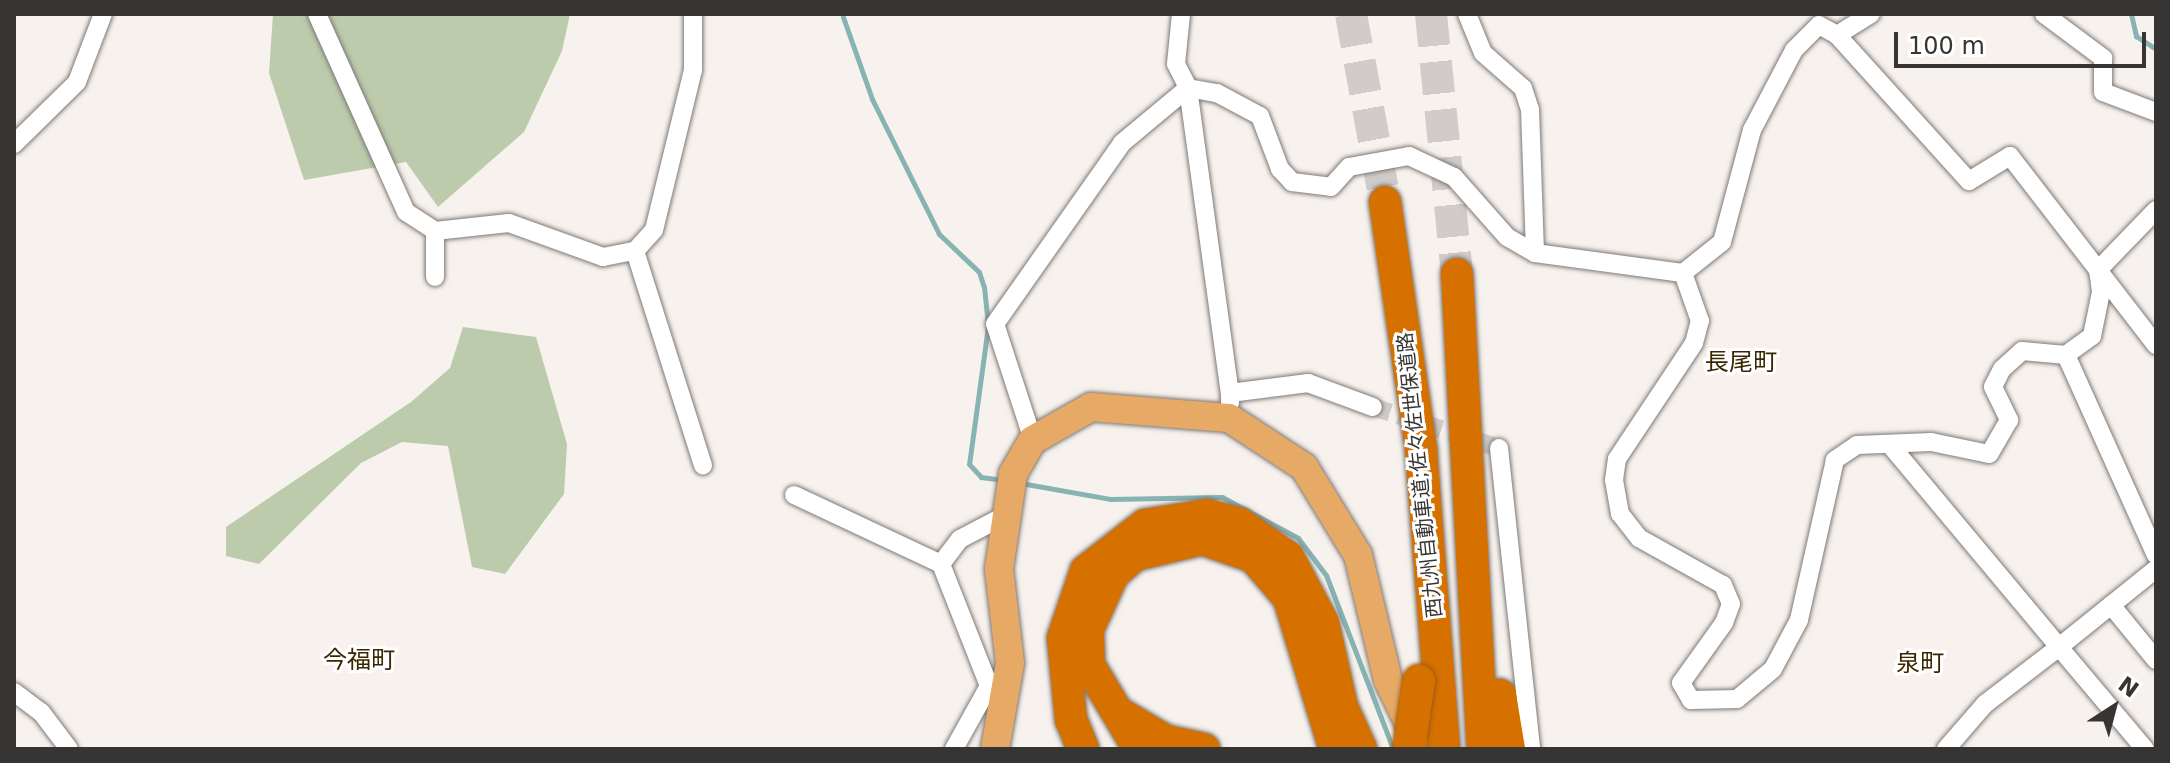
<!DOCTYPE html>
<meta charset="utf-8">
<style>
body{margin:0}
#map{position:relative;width:2170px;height:763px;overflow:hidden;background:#f8f2ee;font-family:"DejaVu Sans","Noto Sans JP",sans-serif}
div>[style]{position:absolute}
.forest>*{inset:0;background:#bbcbac}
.stream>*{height:5px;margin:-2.5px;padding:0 2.5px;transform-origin:2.5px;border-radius:2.5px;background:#88b3b3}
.minor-tunnel>*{height:18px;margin-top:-9px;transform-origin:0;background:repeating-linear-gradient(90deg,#d1ccc9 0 18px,transparent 0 27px)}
.motorway-tunnel>*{height:32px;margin-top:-16px;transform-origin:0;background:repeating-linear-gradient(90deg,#d1ccc9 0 32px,transparent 0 48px)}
.roads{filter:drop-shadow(0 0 2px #7f7976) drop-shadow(0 0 2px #7f7976)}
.minor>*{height:18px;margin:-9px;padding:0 9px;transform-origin:9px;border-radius:9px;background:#fff}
.primary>*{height:28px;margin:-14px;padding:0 14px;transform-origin:14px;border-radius:14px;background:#e6aa66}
.motorway>*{height:32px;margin:-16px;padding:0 16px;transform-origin:16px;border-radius:16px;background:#d67100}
.bridges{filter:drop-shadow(0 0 2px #9e5c12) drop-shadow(0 0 2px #9e5c12)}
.motorway-bridge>*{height:32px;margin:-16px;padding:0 16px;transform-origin:16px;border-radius:16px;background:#d67100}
span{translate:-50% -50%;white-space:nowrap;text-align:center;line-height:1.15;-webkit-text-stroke:6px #fff;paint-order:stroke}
.street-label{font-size:20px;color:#373533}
.quarter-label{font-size:24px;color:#392700}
.frame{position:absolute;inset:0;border:16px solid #373533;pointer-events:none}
.north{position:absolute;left:2074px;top:667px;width:80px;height:80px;-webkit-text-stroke:6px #fff;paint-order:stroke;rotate:36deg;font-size:22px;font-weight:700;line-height:32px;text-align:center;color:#373533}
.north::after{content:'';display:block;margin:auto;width:28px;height:36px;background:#373533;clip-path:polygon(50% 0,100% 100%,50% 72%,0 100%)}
.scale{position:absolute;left:1894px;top:32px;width:252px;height:36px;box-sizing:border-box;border:4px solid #373533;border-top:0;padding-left:10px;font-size:24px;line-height:28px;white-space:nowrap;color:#373533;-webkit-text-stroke:6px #fff;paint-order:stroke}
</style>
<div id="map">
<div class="forest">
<i style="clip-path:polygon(273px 14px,570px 14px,562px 51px,524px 132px,438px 207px,406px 162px,304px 180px,269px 73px)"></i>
<i style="clip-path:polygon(463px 327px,536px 337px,567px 444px,564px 494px,505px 574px,472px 567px,448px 446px,402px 442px,361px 463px,259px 564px,226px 556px,226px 527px,411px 402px,450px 368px)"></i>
</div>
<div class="stream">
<i style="left:2131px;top:14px;width:23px;rotate:77deg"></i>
<i style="left:2136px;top:36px;width:24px;rotate:33deg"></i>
<i style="left:843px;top:17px;width:87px;rotate:70.5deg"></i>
<i style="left:872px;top:99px;width:151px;rotate:63.6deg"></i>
<i style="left:939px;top:234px;width:55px;rotate:43.5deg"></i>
<i style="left:979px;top:272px;width:16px;rotate:72deg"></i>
<i style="left:984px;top:287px;width:39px;rotate:84deg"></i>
<i style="left:988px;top:326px;width:139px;rotate:97.8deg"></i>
<i style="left:969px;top:464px;width:18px;rotate:47deg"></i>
<i style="left:981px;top:477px;width:15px;rotate:8deg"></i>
<i style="left:1026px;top:484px;width:85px;rotate:10.1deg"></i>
<i style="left:1110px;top:499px;width:112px;rotate:-1deg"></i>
<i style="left:1222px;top:497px;width:86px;rotate:28.3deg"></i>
<i style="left:1298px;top:538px;width:46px;rotate:52.9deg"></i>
<i style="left:1326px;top:575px;width:186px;rotate:68.9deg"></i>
</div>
<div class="minor-tunnel">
<i style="left:1373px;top:407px;width:133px;rotate:18deg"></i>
</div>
<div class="motorway-tunnel">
<i style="left:1351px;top:14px;width:191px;rotate:79.7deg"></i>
<i style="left:1431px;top:14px;width:261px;rotate:84.3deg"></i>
</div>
<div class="roads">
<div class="minor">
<i style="left:317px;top:14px;width:217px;rotate:65.8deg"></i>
<i style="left:406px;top:212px;width:35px;rotate:33deg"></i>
<i style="left:435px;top:231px;width:74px;rotate:-6.2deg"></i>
<i style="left:509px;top:223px;width:100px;rotate:19.9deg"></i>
<i style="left:603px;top:257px;width:33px;rotate:-11deg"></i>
<i style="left:635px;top:251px;width:28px;rotate:-48deg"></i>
<i style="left:654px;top:230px;width:165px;rotate:-76.3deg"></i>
<i style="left:693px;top:70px;width:56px;rotate:-90deg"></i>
<i style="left:1181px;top:14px;width:50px;rotate:95.7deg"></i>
<i style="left:1176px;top:64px;width:27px;rotate:63deg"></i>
<i style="left:1188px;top:88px;width:308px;rotate:82.2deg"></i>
<i style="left:1467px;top:14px;width:42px;rotate:67.7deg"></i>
<i style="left:1483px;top:53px;width:53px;rotate:41.2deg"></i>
<i style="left:1523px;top:88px;width:22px;rotate:72deg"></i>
<i style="left:1530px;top:109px;width:144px;rotate:88deg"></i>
<i style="left:2044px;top:14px;width:74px;rotate:36.7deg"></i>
<i style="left:2103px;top:58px;width:34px;rotate:90deg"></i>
<i style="left:2103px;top:92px;width:57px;rotate:20.7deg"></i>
<i style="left:1837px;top:35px;width:40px;rotate:-32deg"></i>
<i style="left:14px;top:144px;width:88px;rotate:-44.5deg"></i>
<i style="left:77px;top:82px;width:73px;rotate:-69.1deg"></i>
<i style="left:2156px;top:210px;width:83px;rotate:134deg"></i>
<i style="left:2098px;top:270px;width:95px;rotate:52.3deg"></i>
<i style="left:435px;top:231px;width:46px;rotate:90deg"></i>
<i style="left:635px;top:251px;width:225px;rotate:72.4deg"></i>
<i style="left:2066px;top:355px;width:219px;rotate:65.8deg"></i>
<i style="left:1230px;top:403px;width:10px;rotate:-90deg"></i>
<i style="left:1230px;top:393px;width:79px;rotate:-7.3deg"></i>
<i style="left:1308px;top:383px;width:69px;rotate:20.3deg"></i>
<i style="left:1033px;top:440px;width:122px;rotate:-108.1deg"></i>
<i style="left:995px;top:324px;width:221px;rotate:-54.9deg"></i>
<i style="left:1122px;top:143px;width:86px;rotate:-39.8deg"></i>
<i style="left:1188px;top:88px;width:29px;rotate:10deg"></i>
<i style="left:1217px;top:93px;width:49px;rotate:28.1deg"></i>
<i style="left:1260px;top:116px;width:57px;rotate:69.3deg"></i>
<i style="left:1280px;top:169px;width:18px;rotate:47deg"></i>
<i style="left:1292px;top:182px;width:39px;rotate:7deg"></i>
<i style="left:1331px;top:187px;width:27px;rotate:-48deg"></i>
<i style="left:1349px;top:167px;width:61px;rotate:-10.4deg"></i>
<i style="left:1409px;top:156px;width:50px;rotate:25deg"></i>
<i style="left:1454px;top:177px;width:80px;rotate:48.5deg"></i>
<i style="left:1507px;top:237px;width:32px;rotate:30deg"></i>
<i style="left:1535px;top:253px;width:149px;rotate:7.7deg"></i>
<i style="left:1683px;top:273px;width:50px;rotate:-38.5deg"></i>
<i style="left:1722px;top:242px;width:116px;rotate:-75deg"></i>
<i style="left:1752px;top:130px;width:90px;rotate:-62.3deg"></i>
<i style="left:1794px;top:50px;width:35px;rotate:-45deg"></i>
<i style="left:1819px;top:25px;width:21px;rotate:29deg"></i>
<i style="left:1837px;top:35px;width:197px;rotate:47.9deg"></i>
<i style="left:1969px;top:181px;width:48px;rotate:-31.4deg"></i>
<i style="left:2010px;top:156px;width:144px;rotate:52.3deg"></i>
<i style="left:2098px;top:270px;width:22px;rotate:82deg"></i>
<i style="left:2101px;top:292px;width:45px;rotate:101.6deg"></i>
<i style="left:2092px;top:336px;width:32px;rotate:144deg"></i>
<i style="left:2066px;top:355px;width:44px;rotate:-174.8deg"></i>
<i style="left:2022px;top:351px;width:27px;rotate:138deg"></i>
<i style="left:2002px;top:369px;width:20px;rotate:117deg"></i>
<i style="left:1993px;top:387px;width:37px;rotate:64deg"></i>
<i style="left:2009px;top:420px;width:39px;rotate:120deg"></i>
<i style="left:1989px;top:454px;width:59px;rotate:-168.3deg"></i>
<i style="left:1931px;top:442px;width:74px;rotate:177.7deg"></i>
<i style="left:1857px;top:445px;width:27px;rotate:146deg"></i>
<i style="left:1835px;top:460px;width:164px;rotate:102.7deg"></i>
<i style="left:1799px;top:620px;width:55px;rotate:118deg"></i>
<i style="left:1773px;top:669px;width:47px;rotate:140.2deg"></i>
<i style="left:1737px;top:699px;width:46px;rotate:178.8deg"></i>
<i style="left:1691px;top:700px;width:20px;rotate:-120deg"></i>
<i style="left:1681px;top:683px;width:74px;rotate:-54.4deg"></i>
<i style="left:1724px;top:623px;width:20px;rotate:-70deg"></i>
<i style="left:1731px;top:604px;width:21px;rotate:-113deg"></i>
<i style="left:1723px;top:585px;width:96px;rotate:-150.8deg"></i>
<i style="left:1639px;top:538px;width:31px;rotate:-128deg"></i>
<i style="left:1620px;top:514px;width:35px;rotate:-100deg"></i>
<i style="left:1614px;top:480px;width:21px;rotate:-82deg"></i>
<i style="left:1617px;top:459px;width:139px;rotate:-56.4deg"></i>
<i style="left:1694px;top:343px;width:23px;rotate:-75deg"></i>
<i style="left:1700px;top:321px;width:51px;rotate:-109.5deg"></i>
<i style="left:1891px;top:446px;width:262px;rotate:50.1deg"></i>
<i style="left:2059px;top:647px;width:124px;rotate:-38.8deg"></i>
<i style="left:1499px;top:448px;width:303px;rotate:83.9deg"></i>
<i style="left:794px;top:495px;width:162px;rotate:25.1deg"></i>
<i style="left:941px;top:564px;width:131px;rotate:68.5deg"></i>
<i style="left:989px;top:686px;width:72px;rotate:119.1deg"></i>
<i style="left:941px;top:564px;width:31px;rotate:-53deg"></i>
<i style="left:960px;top:539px;width:47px;rotate:-27.6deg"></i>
<i style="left:2111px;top:605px;width:71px;rotate:50.7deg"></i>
<i style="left:14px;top:692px;width:34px;rotate:37deg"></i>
<i style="left:41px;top:712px;width:46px;rotate:52.9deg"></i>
<i style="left:1946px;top:749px;width:60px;rotate:-49.1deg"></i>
<i style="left:1985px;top:704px;width:93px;rotate:-37.6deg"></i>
<i style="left:2059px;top:647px;width:133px;rotate:49.9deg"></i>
</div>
<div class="primary">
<i style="left:995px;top:749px;width:87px;rotate:-80.1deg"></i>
<i style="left:1010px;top:663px;width:95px;rotate:-96.7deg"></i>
<i style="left:999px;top:569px;width:96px;rotate:-81.6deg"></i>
<i style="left:1013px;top:474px;width:39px;rotate:-60deg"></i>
<i style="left:1033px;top:440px;width:67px;rotate:-29.6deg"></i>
<i style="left:1091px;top:407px;width:138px;rotate:4.6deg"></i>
<i style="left:1229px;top:418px;width:90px;rotate:33.2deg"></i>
<i style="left:1304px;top:467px;width:103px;rotate:58.5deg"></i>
<i style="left:1358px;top:555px;width:129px;rotate:76.5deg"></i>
<i style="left:1388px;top:680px;width:64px;rotate:64.2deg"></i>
</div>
<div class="motorway">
<i style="left:1385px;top:202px;width:251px;rotate:81.7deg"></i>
<i style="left:1421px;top:450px;width:300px;rotate:85.6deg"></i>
<i style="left:1457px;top:274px;width:476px;rotate:86.9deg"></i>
<i style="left:1500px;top:695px;width:55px;rotate:80.5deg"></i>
<i style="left:1122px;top:715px;width:51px;rotate:30.6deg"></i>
<i style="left:1166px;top:741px;width:39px;rotate:12deg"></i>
<i style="left:1083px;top:749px;width:31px;rotate:-112deg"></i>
<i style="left:1071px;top:720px;width:82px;rotate:-95.6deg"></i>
<i style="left:1063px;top:638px;width:71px;rotate:-71.1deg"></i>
<i style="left:1086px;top:571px;width:75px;rotate:-37.9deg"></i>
<i style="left:1145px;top:525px;width:63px;rotate:-9.2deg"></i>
<i style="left:1207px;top:515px;width:34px;rotate:15deg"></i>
<i style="left:1240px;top:524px;width:58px;rotate:34.5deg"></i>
<i style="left:1288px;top:557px;width:75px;rotate:62.1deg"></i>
<i style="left:1323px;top:623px;width:86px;rotate:77.3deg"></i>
<i style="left:1342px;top:707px;width:46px;rotate:65.7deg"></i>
<i style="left:1139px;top:749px;width:98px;rotate:-120.8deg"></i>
<i style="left:1089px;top:665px;width:36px;rotate:-92deg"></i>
<i style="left:1088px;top:629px;width:60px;rotate:-65.6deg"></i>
<i style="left:1113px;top:574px;width:29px;rotate:-41deg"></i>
<i style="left:1135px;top:555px;width:69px;rotate:-13.4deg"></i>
<i style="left:1202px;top:539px;width:55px;rotate:19.1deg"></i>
<i style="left:1254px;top:557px;width:54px;rotate:49.5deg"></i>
<i style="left:1289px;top:598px;width:158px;rotate:73.1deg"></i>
</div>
</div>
<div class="bridges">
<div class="motorway-bridge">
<i style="left:1409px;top:749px;width:69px;rotate:-81.6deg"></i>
</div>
</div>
<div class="street-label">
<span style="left:1420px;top:475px;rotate:-96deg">西九州自動車道;佐々佐世保道路</span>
</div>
<div class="quarter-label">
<span style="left:1741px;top:363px">長尾町</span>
<span style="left:359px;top:661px">今福町</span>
<span style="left:1920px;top:664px">泉町</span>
</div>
<div class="frame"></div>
<div class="north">N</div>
<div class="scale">100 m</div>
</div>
